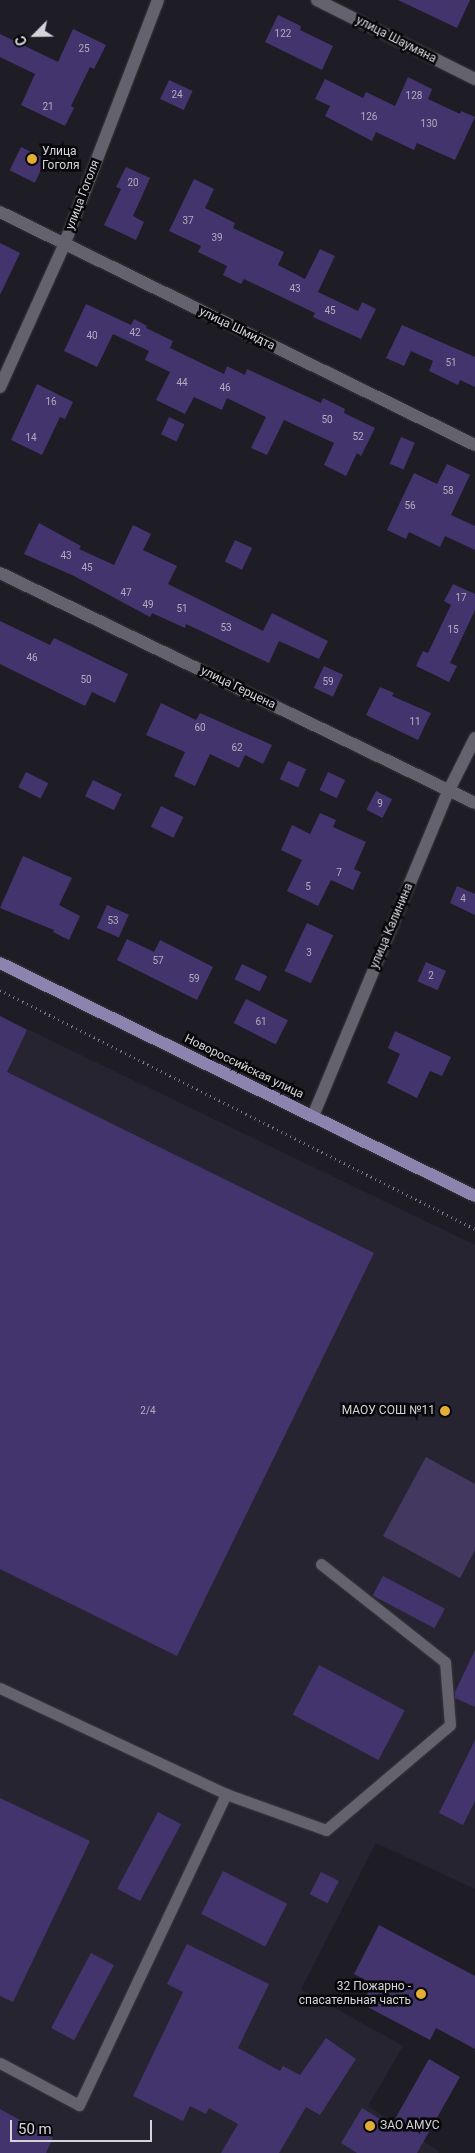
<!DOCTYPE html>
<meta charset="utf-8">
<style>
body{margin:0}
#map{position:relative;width:475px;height:2153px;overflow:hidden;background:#1e1d25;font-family:Roboto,sans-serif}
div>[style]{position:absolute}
.built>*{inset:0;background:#272432}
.green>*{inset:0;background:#423860}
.building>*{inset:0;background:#44346d;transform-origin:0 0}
.path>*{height:3px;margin-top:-1.5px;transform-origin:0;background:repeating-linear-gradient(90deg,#7a7980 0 1px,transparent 0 5px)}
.roads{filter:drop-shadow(0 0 1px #39383f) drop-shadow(0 0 1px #39383f)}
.service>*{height:11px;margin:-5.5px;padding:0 5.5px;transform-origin:5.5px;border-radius:5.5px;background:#64626c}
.minor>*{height:12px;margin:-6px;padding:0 6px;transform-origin:6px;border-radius:6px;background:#64626c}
.tertiary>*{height:12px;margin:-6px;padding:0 6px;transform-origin:6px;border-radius:6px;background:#64626c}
.primary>*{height:12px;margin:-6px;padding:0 6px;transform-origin:6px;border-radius:6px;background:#8d83af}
.dots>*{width:14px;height:14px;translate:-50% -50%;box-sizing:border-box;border:2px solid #08080b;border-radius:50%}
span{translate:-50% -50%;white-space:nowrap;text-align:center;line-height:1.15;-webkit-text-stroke:5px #08080b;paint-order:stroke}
.number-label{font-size:10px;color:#b1acbe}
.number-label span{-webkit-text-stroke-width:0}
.street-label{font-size:12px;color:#d5d4d9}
.poi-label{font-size:12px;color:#d5d4d9}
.left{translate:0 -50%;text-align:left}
.right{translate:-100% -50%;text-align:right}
.north{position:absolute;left:10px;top:10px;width:50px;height:50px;-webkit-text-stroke:4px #08080b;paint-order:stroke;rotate:247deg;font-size:14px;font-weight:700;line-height:20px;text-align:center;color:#d5d4d9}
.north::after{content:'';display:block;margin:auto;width:18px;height:22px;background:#d5d4d9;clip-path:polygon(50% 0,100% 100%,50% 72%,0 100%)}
.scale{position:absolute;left:10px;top:2120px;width:142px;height:22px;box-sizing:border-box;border:2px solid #d5d4d9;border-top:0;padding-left:6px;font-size:15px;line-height:18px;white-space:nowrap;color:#d5d4d9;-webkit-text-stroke:4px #08080b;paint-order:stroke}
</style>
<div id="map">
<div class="built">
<i style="clip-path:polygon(0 1016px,475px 1245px,475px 1889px,376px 1843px,301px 1989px,403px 2046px,368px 2106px,439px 2151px,438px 2153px,0 2153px)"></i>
</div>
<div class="green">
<i style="clip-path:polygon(426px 1457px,475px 1484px,475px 1550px,460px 1578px,383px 1536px)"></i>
</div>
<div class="building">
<i style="clip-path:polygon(398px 0,470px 0,457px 28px)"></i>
<i style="clip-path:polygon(278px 15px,301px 26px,300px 30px,333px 46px,322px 70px,265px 42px)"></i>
<i style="clip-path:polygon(73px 29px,106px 45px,94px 69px,90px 67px,71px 106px,74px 108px,65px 126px,21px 105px,35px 74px,0 57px,0 34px,58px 62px)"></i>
<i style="clip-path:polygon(408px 77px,432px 89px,428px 99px,460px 114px,461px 111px,475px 117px,455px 160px,417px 143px,414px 150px,376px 132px,372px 141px,325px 116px,330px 106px,315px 99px,325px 79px,363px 98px,366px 92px,395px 106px)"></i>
<i style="left:169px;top:80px;width:26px;height:21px;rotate:25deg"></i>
<i style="left:21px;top:147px;width:28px;height:26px;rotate:26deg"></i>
<i style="clip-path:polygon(126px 167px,150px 178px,133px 216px,144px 222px,136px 240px,104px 225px,121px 189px,116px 187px)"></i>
<i style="clip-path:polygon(194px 179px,214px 189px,205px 208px,235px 223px,233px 228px,284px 252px,278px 265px,305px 279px,320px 249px,335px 256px,318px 292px,358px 311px,362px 302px,376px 309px,361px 339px,313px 317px,315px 313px,244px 279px,241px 284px,223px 275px,227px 266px,198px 252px,201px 246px,169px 231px)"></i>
<i style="clip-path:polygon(0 243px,20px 253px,0 295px)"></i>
<i style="clip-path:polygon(86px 304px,131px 325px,134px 319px,147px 326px,146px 328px,173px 341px,170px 348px,224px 374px,227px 366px,245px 375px,247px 369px,321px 403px,323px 398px,345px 409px,344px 413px,375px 428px,361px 456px,357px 453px,346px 476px,324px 465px,334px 443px,284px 420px,267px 455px,251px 448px,266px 417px,227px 398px,222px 410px,194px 397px,185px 414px,156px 400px,170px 372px,145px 360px,149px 351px,113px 334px,97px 367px,64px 351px)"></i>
<i style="clip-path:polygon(402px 325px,475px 357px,475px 387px,460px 380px,458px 385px,429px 371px,433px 361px,411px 351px,404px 366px,386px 358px)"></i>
<i style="clip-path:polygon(37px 384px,73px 402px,65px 419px,60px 417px,42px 455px,11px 440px)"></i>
<i style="left:169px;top:417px;width:17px;height:19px;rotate:25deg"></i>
<i style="left:401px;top:437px;width:15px;height:29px;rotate:23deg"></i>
<i style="clip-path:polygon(447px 464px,470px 475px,451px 515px,475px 526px,475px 550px,445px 536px,440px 547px,409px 532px,406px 539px,387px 530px,414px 473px,437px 484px)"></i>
<i style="clip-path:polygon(39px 523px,81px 546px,79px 549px,114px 565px,133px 525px,151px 534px,143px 550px,177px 566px,168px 584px,263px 631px,272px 613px,328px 641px,319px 659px,279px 641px,269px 663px,186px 624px,185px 628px,152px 613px,150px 617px,74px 576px,24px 554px)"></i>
<i style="left:235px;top:540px;width:19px;height:24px;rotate:25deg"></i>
<i style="clip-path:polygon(453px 584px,475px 594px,475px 610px,450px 663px,457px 666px,449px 682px,416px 666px,423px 651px,428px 653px,451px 605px,444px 601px)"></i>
<i style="clip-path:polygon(0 621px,50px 645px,54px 638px,128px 674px,115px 703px,92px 692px,85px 706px,0 664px)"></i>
<i style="left:324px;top:666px;width:21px;height:24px;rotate:25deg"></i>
<i style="clip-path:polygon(380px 687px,394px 693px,392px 696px,431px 713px,418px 740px,366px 715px)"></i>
<i style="clip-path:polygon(161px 703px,196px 720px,200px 713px,272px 745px,263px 764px,245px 755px,239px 768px,210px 754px,195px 786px,174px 776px,185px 752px,146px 735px)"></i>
<i style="left:288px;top:761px;width:20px;height:20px;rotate:24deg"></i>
<i style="left:26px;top:772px;width:25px;height:17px;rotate:27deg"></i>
<i style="left:328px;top:772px;width:19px;height:20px;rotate:25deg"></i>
<i style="left:93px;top:780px;width:32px;height:18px;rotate:26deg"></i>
<i style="left:376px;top:791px;width:18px;height:21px;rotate:27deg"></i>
<i style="left:161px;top:806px;width:25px;height:23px;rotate:26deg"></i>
<i style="clip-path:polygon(320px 813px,336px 820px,333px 827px,366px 842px,354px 869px,361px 872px,353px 890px,331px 880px,318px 906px,287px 891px,302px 860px,281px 850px,292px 825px,310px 834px)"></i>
<i style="clip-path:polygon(23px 856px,72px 878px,59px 905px,80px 916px,69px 940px,53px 932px,54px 930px,0 908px)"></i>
<i style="clip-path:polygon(457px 886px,475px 894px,475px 915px,450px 903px)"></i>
<i style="left:107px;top:905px;width:24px;height:25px;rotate:24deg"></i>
<i style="left:307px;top:923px;width:29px;height:53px;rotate:25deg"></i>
<i style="clip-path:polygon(127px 939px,154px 952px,160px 940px,213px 967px,197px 1000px,117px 960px)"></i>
<i style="left:426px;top:962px;width:22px;height:21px;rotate:24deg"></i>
<i style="left:242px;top:964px;width:28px;height:17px;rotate:26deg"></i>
<i style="left:246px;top:999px;width:47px;height:27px;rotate:27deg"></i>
<i style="clip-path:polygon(0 1016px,27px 1030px,7px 1072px,374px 1253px,177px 1656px,0 1569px)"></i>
<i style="clip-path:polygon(395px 1031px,451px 1057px,442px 1076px,430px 1071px,417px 1098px,387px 1083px,400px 1054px,388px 1048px)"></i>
<i style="left:383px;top:1576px;width:70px;height:22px;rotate:28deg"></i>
<i style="clip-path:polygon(475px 1650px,475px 1707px,455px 1698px,455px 1692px)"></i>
<i style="left:319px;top:1665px;width:97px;height:56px;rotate:28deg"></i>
<i style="clip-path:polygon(475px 1740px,475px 1801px,463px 1825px,439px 1813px)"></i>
<i style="clip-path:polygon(0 1798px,90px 1841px,13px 2002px,0 1996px)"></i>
<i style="left:158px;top:1812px;width:26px;height:87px;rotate:28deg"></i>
<i style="left:223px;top:1871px;width:72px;height:48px;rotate:27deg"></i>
<i style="left:321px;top:1872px;width:20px;height:25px;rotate:27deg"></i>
<i style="clip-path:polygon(379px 1925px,475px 1976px,475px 2049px,436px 2028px,430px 2040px,362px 2004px,372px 1984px,354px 1974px)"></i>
<i style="clip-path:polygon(187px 1944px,269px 1984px,238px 2048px,280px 2071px,283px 2066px,300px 2075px,326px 2038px,356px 2059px,320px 2115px,306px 2107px,279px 2153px,221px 2153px,238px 2124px,209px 2108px,206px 2114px,190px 2106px,183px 2121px,133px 2096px,183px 1992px,167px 1984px)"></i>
<i style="left:91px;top:1953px;width:26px;height:85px;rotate:28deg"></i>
<i style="clip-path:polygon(429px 2059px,460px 2077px,417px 2153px,357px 2153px,341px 2143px,362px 2108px,391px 2126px)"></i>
<i style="clip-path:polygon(0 2109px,53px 2138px,46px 2153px,0 2153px)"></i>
</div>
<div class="path">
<i style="left:0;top:990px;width:532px;rotate:26.71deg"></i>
</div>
<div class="roads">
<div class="service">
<i style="left:0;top:1688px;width:250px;rotate:25.1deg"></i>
<i style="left:0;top:2063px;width:89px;rotate:28deg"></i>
<i style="left:79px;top:2105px;width:344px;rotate:-64.7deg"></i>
<i style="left:226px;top:1794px;width:106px;rotate:19.8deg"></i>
<i style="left:326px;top:1830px;width:162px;rotate:-40.3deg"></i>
<i style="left:450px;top:1725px;width:63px;rotate:-94.5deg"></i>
<i style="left:445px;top:1662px;width:158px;rotate:-141.7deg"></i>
</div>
<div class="minor">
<i style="left:317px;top:0;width:177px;rotate:26.6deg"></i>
<i style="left:0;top:387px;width:156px;rotate:-65.7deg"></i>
<i style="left:64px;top:245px;width:262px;rotate:-69deg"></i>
<i style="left:0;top:573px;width:528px;rotate:25.84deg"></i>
<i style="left:313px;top:1116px;width:353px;rotate:-67.4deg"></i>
<i style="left:449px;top:790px;width:58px;rotate:-63.4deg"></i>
</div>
<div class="tertiary">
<i style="left:0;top:212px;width:529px;rotate:26.13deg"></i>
</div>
<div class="primary">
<i style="left:0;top:963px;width:529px;rotate:26.13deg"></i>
</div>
</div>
<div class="dots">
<i style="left:32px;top:159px;background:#e3ae34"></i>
<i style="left:445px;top:1411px;background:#e3ae34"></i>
<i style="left:421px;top:1994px;background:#e3ae34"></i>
<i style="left:370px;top:2126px;background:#e3ae34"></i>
</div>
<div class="number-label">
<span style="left:283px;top:34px">122</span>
<span style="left:84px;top:49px">25</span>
<span style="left:177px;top:95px">24</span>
<span style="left:414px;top:96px">128</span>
<span style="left:48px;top:107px">21</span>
<span style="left:369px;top:117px">126</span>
<span style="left:429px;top:124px">130</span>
<span style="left:133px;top:183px">20</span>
<span style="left:188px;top:221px">37</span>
<span style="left:217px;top:238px">39</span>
<span style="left:295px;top:289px">43</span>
<span style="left:330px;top:311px">45</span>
<span style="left:135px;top:333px">42</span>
<span style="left:92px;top:336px">40</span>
<span style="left:451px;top:363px">51</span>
<span style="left:182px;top:383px">44</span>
<span style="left:225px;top:388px">46</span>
<span style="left:51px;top:402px">16</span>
<span style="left:327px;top:420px">50</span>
<span style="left:358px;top:437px">52</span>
<span style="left:31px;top:438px">14</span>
<span style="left:448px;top:491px">58</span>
<span style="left:410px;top:506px">56</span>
<span style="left:66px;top:556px">43</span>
<span style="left:87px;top:568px">45</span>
<span style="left:126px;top:593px">47</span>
<span style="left:461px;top:598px">17</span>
<span style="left:148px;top:605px">49</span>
<span style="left:182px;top:609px">51</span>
<span style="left:226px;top:628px">53</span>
<span style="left:453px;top:630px">15</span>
<span style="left:32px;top:658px">46</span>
<span style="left:86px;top:680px">50</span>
<span style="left:328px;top:682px">59</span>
<span style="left:415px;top:722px">11</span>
<span style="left:200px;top:728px">60</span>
<span style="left:237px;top:748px">62</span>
<span style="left:380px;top:804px">9</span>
<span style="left:339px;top:873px">7</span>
<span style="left:308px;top:887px">5</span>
<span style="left:463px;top:899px">4</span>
<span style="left:113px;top:921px">53</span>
<span style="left:309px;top:953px">3</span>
<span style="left:158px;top:961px">57</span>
<span style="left:431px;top:976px">2</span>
<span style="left:194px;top:979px">59</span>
<span style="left:261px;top:1022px">61</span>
<span style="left:148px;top:1411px">2/4</span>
</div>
<div class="street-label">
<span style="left:396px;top:40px;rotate:27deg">улица Шаумяна</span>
<span style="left:83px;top:195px;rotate:-69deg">улица Гоголя</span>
<span style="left:237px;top:329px;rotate:26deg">улица Шмидта</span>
<span style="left:238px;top:688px;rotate:26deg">улица Герцена</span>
<span style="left:392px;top:926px;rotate:-67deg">улица Калинина</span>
<span style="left:244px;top:1067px;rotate:26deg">Новороссийская улица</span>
</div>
<div class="poi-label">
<span class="left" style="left:42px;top:159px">Улица<br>Гоголя</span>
<span class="right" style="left:435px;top:1411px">МАОУ СОШ №11</span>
<span class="right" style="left:411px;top:1994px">32 Пожарно -<br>спасательная часть</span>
<span class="left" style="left:380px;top:2126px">ЗАО АМУС</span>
</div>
<div class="north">С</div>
<div class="scale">50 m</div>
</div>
